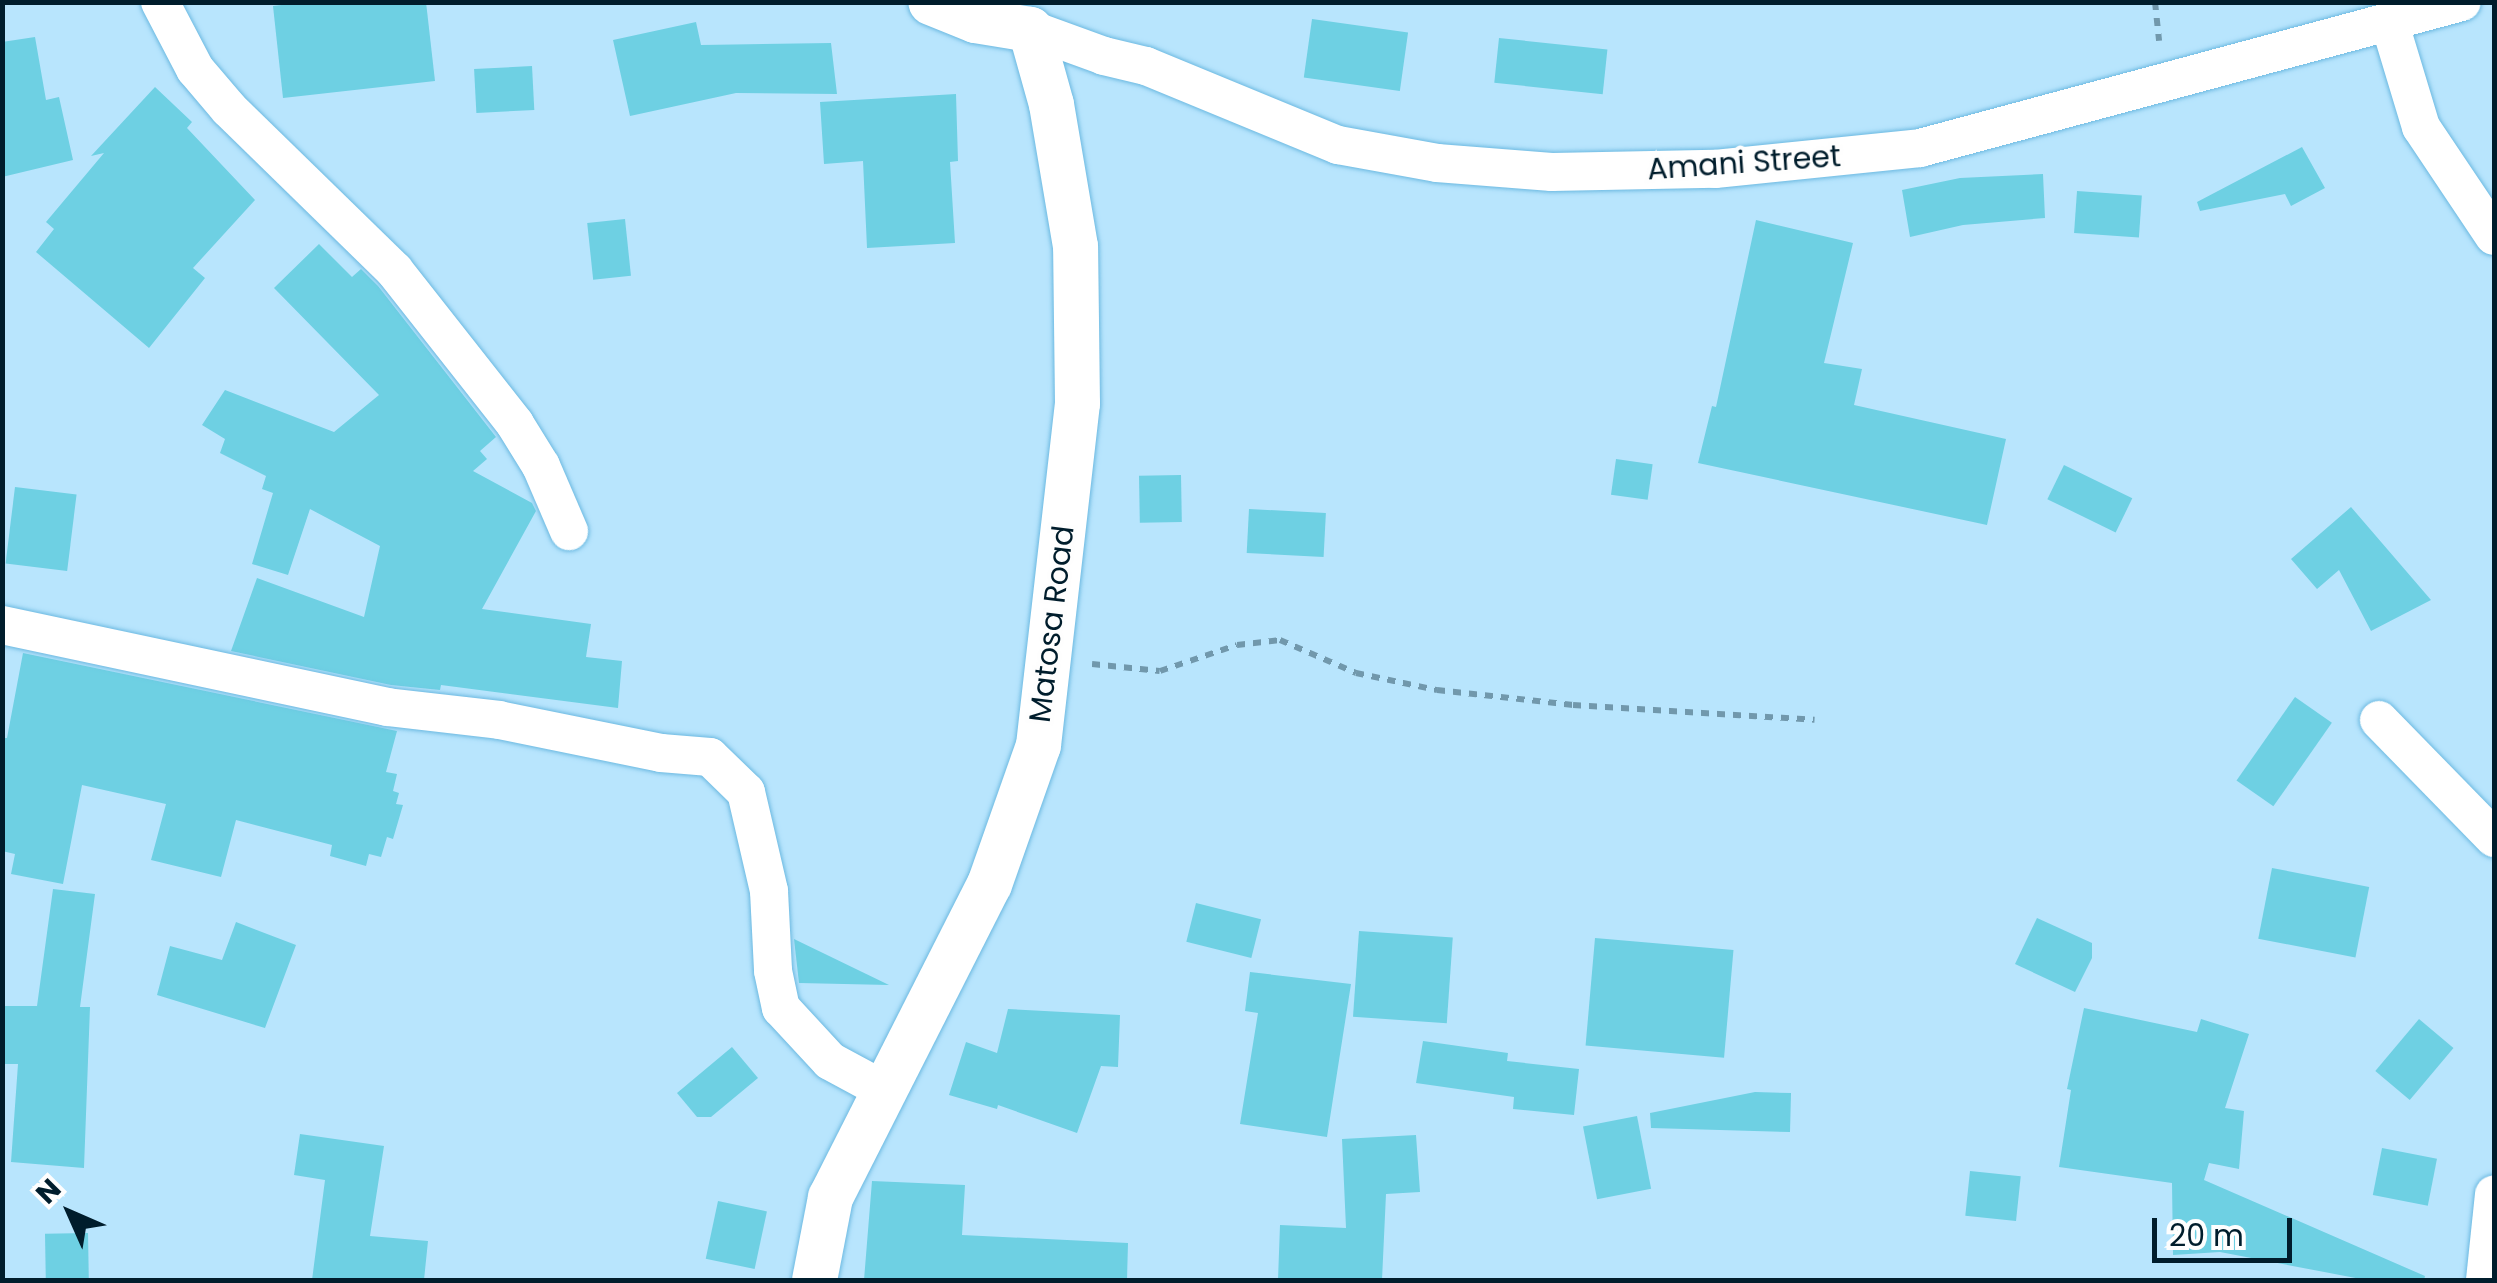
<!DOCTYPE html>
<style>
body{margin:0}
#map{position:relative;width:2497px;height:1283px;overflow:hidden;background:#b8e5fd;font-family:Poppins,sans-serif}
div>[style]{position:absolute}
.building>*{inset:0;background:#6ed0e3;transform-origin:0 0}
.path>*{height:6px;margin-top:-3px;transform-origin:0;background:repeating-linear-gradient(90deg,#7198ac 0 8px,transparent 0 16px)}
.roads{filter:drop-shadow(0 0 2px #6cb9e1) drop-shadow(0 0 2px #6cb9e1)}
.minor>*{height:38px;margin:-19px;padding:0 19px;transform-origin:19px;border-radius:19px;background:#fff}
.tertiary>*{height:45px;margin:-22.5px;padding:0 22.5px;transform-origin:22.5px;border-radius:22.5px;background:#fff}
span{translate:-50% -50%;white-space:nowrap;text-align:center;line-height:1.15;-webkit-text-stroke:8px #fefefe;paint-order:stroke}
.street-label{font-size:30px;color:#001d2c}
.frame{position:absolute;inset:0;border:5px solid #001d2c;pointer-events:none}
.north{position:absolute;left:20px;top:1163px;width:100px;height:100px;-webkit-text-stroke:8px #fefefe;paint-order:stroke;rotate:315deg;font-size:28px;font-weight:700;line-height:40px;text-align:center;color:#001d2c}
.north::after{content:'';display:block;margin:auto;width:35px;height:45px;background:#001d2c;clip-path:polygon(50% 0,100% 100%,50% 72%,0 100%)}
.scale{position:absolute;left:2152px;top:1218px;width:140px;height:45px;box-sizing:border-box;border:5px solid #001d2c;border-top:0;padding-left:12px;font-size:30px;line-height:35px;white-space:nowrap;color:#001d2c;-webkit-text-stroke:8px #fefefe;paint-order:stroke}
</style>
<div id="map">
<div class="building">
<i style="clip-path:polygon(306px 2px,426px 2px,435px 81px,283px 98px,273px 6px)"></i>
<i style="left:1312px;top:19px;width:97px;height:59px;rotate:8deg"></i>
<i style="clip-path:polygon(696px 22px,701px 45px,831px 43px,837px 94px,736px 93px,630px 116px,613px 40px)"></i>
<i style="clip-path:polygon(35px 37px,46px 100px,59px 97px,73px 160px,2px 177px,2px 42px)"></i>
<i style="left:1499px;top:38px;width:109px;height:45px;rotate:6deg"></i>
<i style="left:532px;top:66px;width:44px;height:58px;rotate:87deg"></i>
<i style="clip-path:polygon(155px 87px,192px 122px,187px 128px,255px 200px,193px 268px,205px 278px,149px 348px,36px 252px,54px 229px,46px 222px,104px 153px,91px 156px)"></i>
<i style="clip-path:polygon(956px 94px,958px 161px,950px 162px,955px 243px,867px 248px,863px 161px,824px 164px,820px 102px)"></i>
<i style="clip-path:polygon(2302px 147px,2325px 188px,2291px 206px,2285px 194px,2200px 211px,2197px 202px)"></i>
<i style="clip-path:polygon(2043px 174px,2045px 218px,1963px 225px,1910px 237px,1902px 190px,1960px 178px)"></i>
<i style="left:2077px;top:191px;width:65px;height:42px;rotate:4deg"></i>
<i style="left:625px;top:219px;width:57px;height:38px;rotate:84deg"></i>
<i style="clip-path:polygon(1756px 220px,1853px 243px,1824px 363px,1862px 369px,1854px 405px,2006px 439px,1987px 525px,1698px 463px,1712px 406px,1716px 407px)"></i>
<i style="clip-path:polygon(319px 244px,352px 277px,361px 269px,378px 286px,496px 437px,480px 451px,487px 459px,473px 471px,532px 503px,536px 511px,482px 609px,591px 624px,586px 657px,622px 661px,618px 708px,441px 685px,440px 690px,391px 685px,231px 651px,257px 578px,364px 617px,380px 546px,310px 509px,288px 575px,252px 564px,273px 493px,262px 489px,266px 476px,220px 453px,225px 439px,202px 425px,225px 390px,334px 432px,379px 395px,274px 288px)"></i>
<i style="left:1616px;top:459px;width:37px;height:36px;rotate:8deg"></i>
<i style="left:2064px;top:465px;width:76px;height:38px;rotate:26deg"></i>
<i style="left:1181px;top:475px;width:47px;height:42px;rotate:89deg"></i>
<i style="left:15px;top:487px;width:62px;height:77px;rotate:7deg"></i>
<i style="clip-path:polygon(2351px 507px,2431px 600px,2371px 631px,2339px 570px,2317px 589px,2291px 559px)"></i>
<i style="left:1249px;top:509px;width:77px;height:44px;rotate:3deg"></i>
<i style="clip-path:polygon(23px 653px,397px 731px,386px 772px,397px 774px,393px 791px,399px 793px,396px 804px,403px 805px,393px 839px,387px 837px,381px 857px,369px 854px,366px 866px,330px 856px,332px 845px,236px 820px,221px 877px,151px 860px,166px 804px,82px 785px,63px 884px,11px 874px,15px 854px,2px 851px,2px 738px,7px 738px)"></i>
<i style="left:2295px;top:697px;width:45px;height:102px;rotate:35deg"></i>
<i style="left:2272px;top:868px;width:99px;height:72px;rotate:11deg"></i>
<i style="clip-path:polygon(53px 889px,95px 894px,80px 1007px,90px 1007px,84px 1168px,11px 1162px,18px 1064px,2px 1064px,2px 1006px,37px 1006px)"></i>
<i style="left:1196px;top:903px;width:67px;height:40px;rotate:14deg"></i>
<i style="clip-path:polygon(2037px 918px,2092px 943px,2092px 958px,2075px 992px,2015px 964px)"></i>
<i style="clip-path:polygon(236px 922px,296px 945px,265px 1028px,157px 995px,170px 946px,222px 960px)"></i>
<i style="left:1359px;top:931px;width:94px;height:86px;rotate:4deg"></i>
<i style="left:1595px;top:938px;width:139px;height:108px;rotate:5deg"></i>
<i style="clip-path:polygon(794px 939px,889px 985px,799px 983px)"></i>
<i style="clip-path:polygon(1250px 972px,1351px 984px,1327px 1137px,1240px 1124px,1258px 1013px,1245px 1011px)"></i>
<i style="clip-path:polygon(2084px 1008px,2197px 1032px,2201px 1019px,2249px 1034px,2225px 1108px,2244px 1111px,2239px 1169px,2209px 1163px,2204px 1180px,2425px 1276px,2424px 1280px,2366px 1280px,2220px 1252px,2173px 1255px,2172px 1183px,2059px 1167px,2071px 1090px,2067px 1089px)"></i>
<i style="clip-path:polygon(1008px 1009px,1120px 1015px,1118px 1067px,1101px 1066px,1077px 1133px,998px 1105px,997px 1109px,949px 1095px,966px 1042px,997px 1053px)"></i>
<i style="left:2419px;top:1019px;width:45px;height:68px;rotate:40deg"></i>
<i style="clip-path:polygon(1423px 1041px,1508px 1053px,1507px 1061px,1579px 1069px,1574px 1115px,1513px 1109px,1514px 1097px,1416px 1083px)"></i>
<i style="clip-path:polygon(732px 1047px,758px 1078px,711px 1117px,697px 1117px,677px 1093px)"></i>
<i style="clip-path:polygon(1755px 1092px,1791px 1093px,1790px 1132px,1651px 1128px,1650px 1113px)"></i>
<i style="left:1637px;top:1116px;width:74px;height:55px;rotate:79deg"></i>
<i style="clip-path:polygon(300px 1134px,384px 1146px,370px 1236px,428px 1241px,424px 1280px,312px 1280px,325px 1180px,294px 1175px)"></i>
<i style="clip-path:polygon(1416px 1135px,1420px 1192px,1386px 1194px,1382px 1280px,1278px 1280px,1280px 1225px,1346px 1228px,1342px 1139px)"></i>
<i style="left:2382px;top:1148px;width:56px;height:48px;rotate:11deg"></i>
<i style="left:1970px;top:1171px;width:51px;height:45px;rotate:6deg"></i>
<i style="clip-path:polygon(872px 1181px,965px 1185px,962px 1235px,1128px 1243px,1127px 1280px,864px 1280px)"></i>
<i style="left:718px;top:1201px;width:50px;height:59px;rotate:12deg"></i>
<i style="left:88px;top:1233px;width:47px;height:43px;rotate:89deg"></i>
</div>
<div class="path">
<i style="left:2155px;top:2px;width:39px;rotate:84deg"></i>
<i style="left:1092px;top:664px;width:68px;rotate:5.9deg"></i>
<i style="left:1160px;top:671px;width:81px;rotate:-18.7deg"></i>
<i style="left:1237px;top:645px;width:43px;rotate:-6.6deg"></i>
<i style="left:1280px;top:640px;width:83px;rotate:23.5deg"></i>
<i style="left:1356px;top:673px;width:83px;rotate:11.9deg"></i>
<i style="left:1437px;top:690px;width:137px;rotate:6.3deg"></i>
<i style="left:1573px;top:705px;width:242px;rotate:3.5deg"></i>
</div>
<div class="roads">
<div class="minor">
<i style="left:160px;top:2px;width:76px;rotate:62.4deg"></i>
<i style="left:195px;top:69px;width:52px;rotate:49.6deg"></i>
<i style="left:229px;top:109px;width:231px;rotate:44.3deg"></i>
<i style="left:394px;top:270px;width:196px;rotate:51.8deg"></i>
<i style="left:515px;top:424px;width:49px;rotate:58.2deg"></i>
<i style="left:541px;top:466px;width:71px;rotate:66.7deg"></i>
<i style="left:2389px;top:21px;width:111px;rotate:73.2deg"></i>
<i style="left:2421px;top:127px;width:131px;rotate:56.2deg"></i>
<i style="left:1030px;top:29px;width:79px;rotate:20deg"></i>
<i style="left:1104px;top:56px;width:43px;rotate:13.4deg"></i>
<i style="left:1146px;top:66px;width:208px;rotate:22.4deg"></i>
<i style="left:1338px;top:145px;width:101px;rotate:10.3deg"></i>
<i style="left:1437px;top:163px;width:115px;rotate:4.5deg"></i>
<i style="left:1552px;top:172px;width:163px;rotate:-1.1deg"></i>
<i style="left:1715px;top:169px;width:206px;rotate:-5.8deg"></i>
<i style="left:1920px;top:148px;width:561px;rotate:-15.08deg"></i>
<i style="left:2px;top:625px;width:394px;rotate:12deg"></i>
<i style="left:387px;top:707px;width:113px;rotate:6.6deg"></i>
<i style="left:499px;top:720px;width:165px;rotate:11.5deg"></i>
<i style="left:661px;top:753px;width:49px;rotate:4.7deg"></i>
<i style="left:710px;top:757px;width:50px;rotate:44.2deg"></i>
<i style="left:746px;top:792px;width:102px;rotate:76.9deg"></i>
<i style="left:769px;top:891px;width:80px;rotate:87.1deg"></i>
<i style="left:773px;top:971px;width:38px;rotate:78deg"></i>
<i style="left:781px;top:1008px;width:72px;rotate:47.2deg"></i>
<i style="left:830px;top:1061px;width:59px;rotate:28.3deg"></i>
<i style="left:2379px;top:720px;width:165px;rotate:45.7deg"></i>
<i style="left:2485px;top:1280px;width:86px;rotate:-84deg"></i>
</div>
<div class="tertiary">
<i style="left:814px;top:1280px;width:85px;rotate:-79.1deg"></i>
<i style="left:830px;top:1197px;width:351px;rotate:-63.1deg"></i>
<i style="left:989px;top:884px;width:147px;rotate:-70.6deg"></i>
<i style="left:1038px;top:745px;width:344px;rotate:-83.5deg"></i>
<i style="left:1077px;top:403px;width:157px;rotate:-90.7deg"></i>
<i style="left:1075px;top:246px;width:144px;rotate:-99.6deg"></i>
<i style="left:1051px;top:104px;width:78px;rotate:-105.6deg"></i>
<i style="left:1030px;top:29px;width:56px;rotate:-170.7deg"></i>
<i style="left:975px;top:20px;width:48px;rotate:-158.2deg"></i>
</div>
</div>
<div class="street-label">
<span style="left:1744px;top:163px;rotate:-4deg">Amani Street</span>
<span style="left:1052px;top:624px;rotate:-83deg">Matosa Road</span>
</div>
<div class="frame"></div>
<div class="north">N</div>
<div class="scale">20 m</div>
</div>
